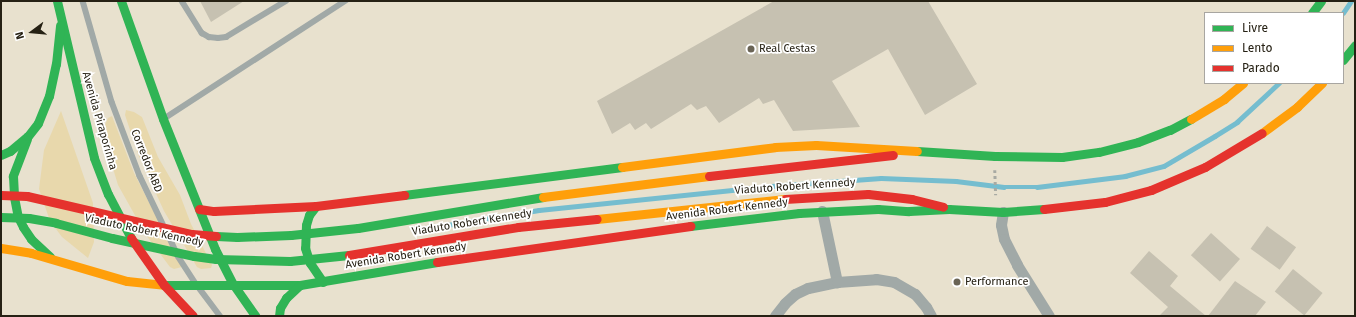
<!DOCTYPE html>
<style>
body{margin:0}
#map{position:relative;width:1356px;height:317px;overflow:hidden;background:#e8e1ce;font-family:"Fira Sans",sans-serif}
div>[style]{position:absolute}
.green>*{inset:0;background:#e8d8ac}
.stream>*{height:4.5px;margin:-2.25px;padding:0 2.25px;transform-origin:2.25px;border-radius:2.25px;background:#75bdcf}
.building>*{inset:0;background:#c6c1b1;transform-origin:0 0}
.path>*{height:2.5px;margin-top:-1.25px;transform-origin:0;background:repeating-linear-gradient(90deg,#a8aaa3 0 3px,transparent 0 6px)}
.lane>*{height:5.5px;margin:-2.75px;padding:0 2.75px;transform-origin:2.75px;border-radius:2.75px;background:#a1a9a7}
.street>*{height:11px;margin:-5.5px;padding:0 5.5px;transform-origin:5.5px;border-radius:5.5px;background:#a1a9a7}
.fast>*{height:9px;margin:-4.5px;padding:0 4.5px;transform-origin:4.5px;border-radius:4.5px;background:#30b455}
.slow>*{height:9px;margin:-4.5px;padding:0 4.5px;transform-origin:4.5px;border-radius:4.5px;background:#ff9f0a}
.jam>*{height:9px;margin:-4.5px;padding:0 4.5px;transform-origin:4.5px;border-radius:4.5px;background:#e5322d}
.dots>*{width:11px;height:11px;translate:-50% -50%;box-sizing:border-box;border:2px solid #fff;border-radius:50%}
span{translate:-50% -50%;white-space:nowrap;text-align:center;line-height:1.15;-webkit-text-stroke:3.5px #fff;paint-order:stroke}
.poi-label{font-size:11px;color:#262114}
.left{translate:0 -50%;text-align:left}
.street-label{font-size:11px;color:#262114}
.frame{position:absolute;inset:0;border:2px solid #262114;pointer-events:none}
.legend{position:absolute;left:1204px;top:12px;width:140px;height:72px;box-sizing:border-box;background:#fff;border:1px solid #a8a6a1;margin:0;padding:5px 7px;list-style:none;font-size:12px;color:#262114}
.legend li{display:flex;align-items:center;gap:8px;height:20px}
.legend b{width:20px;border:1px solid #a8a6a1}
.north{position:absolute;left:12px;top:12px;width:40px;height:40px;-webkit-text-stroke:3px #fff;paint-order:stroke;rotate:254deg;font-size:11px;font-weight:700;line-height:16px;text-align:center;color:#262114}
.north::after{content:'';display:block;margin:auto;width:14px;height:18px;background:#262114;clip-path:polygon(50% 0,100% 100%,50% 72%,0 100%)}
</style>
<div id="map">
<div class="green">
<i style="clip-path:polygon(126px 110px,134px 112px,142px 117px,158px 157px,180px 195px,191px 224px,212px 265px,211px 268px,201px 269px,197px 267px,164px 211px,138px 154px,125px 115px)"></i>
<i style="clip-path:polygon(61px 111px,93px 203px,94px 242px,88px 258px,62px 237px,50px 221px,39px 189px,44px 150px)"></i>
<i style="clip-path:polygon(112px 116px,134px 173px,182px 267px,174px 269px,170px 267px,146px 235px,118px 185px,108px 152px,105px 125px,108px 118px)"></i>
</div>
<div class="stream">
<i style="left:1343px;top:13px;width:14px;rotate:-56deg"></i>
<i style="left:429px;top:228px;width:111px;rotate:-9.3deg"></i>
<i style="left:539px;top:210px;width:233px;rotate:-5.9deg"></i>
<i style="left:771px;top:186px;width:110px;rotate:-4.2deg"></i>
<i style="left:881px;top:178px;width:75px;rotate:2.3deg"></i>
<i style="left:956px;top:181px;width:48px;rotate:7.1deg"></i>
<i style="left:1004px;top:187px;width:33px"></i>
<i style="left:1037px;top:187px;width:89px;rotate:-7.1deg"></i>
<i style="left:1125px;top:176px;width:40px;rotate:-14.4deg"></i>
<i style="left:1164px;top:166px;width:59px;rotate:-30.5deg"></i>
<i style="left:1215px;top:136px;width:26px;rotate:-32deg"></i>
<i style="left:1237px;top:122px;width:57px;rotate:-42.9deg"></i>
</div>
<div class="building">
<i style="clip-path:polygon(200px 1px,244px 1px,211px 22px)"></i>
<i style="clip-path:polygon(774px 1px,928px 1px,977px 84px,925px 115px,888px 49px,832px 81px,860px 127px,793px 131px,774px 100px,763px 104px,759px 98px,719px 123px,706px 106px,697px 110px,691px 104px,651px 129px,646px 123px,635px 130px,630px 123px,612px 134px,597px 101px)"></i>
<i style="left:1267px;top:226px;width:36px;height:28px;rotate:36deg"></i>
<i style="left:1211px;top:233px;width:39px;height:30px;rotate:42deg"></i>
<i style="clip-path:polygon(1149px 251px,1178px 276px,1170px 286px,1206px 316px,1159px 316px,1168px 307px,1130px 273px)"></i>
<i style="left:1293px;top:269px;width:38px;height:29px;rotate:39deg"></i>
<i style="clip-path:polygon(1235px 281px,1266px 302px,1255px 316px,1208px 316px)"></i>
</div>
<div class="path">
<i style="left:995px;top:170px;width:25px;rotate:88deg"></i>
</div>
<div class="lane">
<i style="left:83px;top:1px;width:105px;rotate:74deg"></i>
<i style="left:112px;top:102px;width:79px;rotate:69.3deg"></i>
<i style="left:140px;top:176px;width:53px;rotate:64.4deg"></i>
<i style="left:182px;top:1px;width:38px;rotate:58deg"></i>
<i style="left:202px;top:33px;width:8px;rotate:30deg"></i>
<i style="left:209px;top:37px;width:9px;rotate:6deg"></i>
<i style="left:218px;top:38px;width:8px;rotate:-7deg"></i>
<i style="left:226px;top:37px;width:70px;rotate:-31deg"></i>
<i style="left:165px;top:118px;width:215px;rotate:-33deg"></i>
<i style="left:167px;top:232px;width:26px;rotate:65deg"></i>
<i style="left:178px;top:256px;width:31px;rotate:57deg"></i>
<i style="left:200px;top:289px;width:34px;rotate:53deg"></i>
</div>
<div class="street">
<i style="left:822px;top:211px;width:73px;rotate:78.1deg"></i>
<i style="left:1003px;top:212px;width:13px;rotate:99deg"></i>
<i style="left:1001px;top:225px;width:14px;rotate:78deg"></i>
<i style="left:1004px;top:239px;width:29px;rotate:63deg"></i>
<i style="left:1017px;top:265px;width:60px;rotate:57.9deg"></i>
<i style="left:775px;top:316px;width:16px;rotate:-52deg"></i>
<i style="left:785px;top:303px;width:13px;rotate:-42deg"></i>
<i style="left:795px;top:294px;width:14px;rotate:-25deg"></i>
<i style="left:808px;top:288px;width:30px;rotate:-12deg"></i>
<i style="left:837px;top:282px;width:39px;rotate:-4deg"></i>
<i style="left:876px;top:279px;width:18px;rotate:9deg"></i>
<i style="left:894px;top:282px;width:24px;rotate:30deg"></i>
<i style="left:915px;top:294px;width:17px;rotate:50deg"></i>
<i style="left:926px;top:307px;width:10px;rotate:61deg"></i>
</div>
<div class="fast">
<i style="left:57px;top:1px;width:161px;rotate:76.7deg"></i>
<i style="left:94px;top:158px;width:39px;rotate:69deg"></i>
<i style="left:108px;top:194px;width:50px;rotate:62.4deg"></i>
<i style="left:121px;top:1px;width:125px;rotate:70.4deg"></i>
<i style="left:163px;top:119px;width:140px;rotate:68.2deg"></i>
<i style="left:215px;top:249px;width:39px;rotate:63deg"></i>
<i style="left:233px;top:284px;width:39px;rotate:55deg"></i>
<i style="left:1312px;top:13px;width:15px;rotate:-53deg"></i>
<i style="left:1343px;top:60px;width:19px;rotate:-51deg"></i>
<i style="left:27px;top:139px;width:40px;rotate:111deg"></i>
<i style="left:13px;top:176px;width:21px;rotate:87deg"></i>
<i style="left:14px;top:197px;width:20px;rotate:79deg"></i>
<i style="left:18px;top:217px;width:11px;rotate:63deg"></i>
<i style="left:23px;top:227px;width:14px;rotate:56deg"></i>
<i style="left:31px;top:239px;width:26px;rotate:43deg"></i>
<i style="left:917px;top:151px;width:78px;rotate:3.7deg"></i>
<i style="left:995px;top:156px;width:67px;rotate:0.9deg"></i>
<i style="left:1062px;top:157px;width:37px;rotate:-8deg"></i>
<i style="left:1099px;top:152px;width:40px;rotate:-14.4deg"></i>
<i style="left:1138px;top:142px;width:34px;rotate:-21deg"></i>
<i style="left:1170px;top:130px;width:24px;rotate:-28deg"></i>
<i style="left:1px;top:155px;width:10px;rotate:-24deg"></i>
<i style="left:10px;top:151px;width:23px;rotate:-40deg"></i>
<i style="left:28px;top:136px;width:16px;rotate:-52deg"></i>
<i style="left:38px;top:123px;width:29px;rotate:-68deg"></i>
<i style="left:49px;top:96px;width:33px;rotate:-78deg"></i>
<i style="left:56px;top:64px;width:39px;rotate:-84deg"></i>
<i style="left:404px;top:195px;width:220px;rotate:-7.3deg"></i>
<i style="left:316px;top:206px;width:11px;rotate:128deg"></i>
<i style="left:309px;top:215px;width:10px;rotate:107deg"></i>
<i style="left:306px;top:225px;width:23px;rotate:92deg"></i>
<i style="left:305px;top:248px;width:16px;rotate:72deg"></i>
<i style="left:310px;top:263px;width:23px;rotate:56deg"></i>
<i style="left:1px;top:217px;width:28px;rotate:2deg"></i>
<i style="left:29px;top:218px;width:27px;rotate:10deg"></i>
<i style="left:56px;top:223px;width:58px;rotate:15deg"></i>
<i style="left:112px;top:238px;width:84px;rotate:12.4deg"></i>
<i style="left:194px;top:256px;width:22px;rotate:8deg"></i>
<i style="left:216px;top:259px;width:74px;rotate:1.5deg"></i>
<i style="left:290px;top:261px;width:59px;rotate:-5.8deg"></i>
<i style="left:690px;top:226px;width:110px;rotate:-6.8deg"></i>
<i style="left:799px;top:213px;width:79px;rotate:-2.9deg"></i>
<i style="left:878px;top:209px;width:31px;rotate:4deg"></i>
<i style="left:909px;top:211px;width:40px;rotate:-2.9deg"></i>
<i style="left:949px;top:209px;width:54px;rotate:3.2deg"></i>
<i style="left:1003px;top:212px;width:41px;rotate:-4.2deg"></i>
<i style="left:216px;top:236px;width:21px;rotate:3deg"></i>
<i style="left:237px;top:237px;width:54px;rotate:-2.1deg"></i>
<i style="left:291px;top:235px;width:67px;rotate:-6deg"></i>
<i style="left:358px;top:228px;width:188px;rotate:-9.5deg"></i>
<i style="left:164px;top:285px;width:136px"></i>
<i style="left:300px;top:285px;width:139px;rotate:-9.5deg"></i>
<i style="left:279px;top:316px;width:8px;rotate:-83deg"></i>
<i style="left:280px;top:308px;width:12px;rotate:-59deg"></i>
<i style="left:286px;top:298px;width:19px;rotate:-43deg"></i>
</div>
<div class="slow">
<i style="left:1191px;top:119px;width:39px;rotate:-31deg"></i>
<i style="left:1224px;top:99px;width:25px;rotate:-40deg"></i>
<i style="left:1262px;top:133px;width:44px;rotate:-36.6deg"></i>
<i style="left:1297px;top:107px;width:35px;rotate:-44deg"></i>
<i style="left:622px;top:167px;width:154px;rotate:-7.4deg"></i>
<i style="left:775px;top:147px;width:41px;rotate:-2.8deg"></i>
<i style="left:816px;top:145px;width:101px;rotate:3.4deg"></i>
<i style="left:543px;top:197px;width:167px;rotate:-7.2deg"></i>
<i style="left:597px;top:219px;width:189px;rotate:-6.1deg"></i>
<i style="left:1px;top:248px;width:30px;rotate:9deg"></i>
<i style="left:31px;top:253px;width:100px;rotate:16.3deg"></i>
<i style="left:127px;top:281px;width:37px;rotate:6deg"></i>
</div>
<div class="jam">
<i style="left:709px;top:176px;width:185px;rotate:-6.5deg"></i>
<i style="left:1px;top:195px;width:26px;rotate:2deg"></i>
<i style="left:27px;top:196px;width:169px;rotate:13deg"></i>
<i style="left:192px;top:234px;width:24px;rotate:5deg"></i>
<i style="left:785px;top:199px;width:83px;rotate:-3.4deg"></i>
<i style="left:868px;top:194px;width:44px;rotate:6.5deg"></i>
<i style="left:912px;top:199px;width:32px;rotate:14deg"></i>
<i style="left:199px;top:209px;width:15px;rotate:8deg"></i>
<i style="left:214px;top:211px;width:102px;rotate:-2.8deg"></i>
<i style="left:316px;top:206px;width:89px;rotate:-7.1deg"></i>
<i style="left:1044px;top:209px;width:61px;rotate:-6.5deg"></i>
<i style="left:1105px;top:202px;width:48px;rotate:-14.6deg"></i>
<i style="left:1151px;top:190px;width:59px;rotate:-23.1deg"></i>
<i style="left:1205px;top:167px;width:66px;rotate:-30.8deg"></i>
<i style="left:131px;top:238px;width:57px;rotate:54.9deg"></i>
<i style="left:164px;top:285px;width:42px;rotate:46.9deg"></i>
<i style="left:349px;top:255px;width:171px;rotate:-9.4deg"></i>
<i style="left:518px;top:227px;width:79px;rotate:-5.8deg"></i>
<i style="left:437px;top:262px;width:256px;rotate:-8.1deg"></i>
</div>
<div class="dots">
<i style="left:751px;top:49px;background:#6a6455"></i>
<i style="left:957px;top:282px;background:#6a6455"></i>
</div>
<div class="poi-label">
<span class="left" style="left:759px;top:49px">Real Cestas</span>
<span class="left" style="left:965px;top:282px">Performance</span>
</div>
<div class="street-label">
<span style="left:99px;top:121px;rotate:74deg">Avenida Piraporinha</span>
<span style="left:146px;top:161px;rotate:68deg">Corredor ABD</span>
<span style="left:795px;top:187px;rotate:-4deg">Viaduto Robert Kennedy</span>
<span style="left:727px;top:210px;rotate:-7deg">Avenida Robert Kennedy</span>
<span style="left:472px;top:223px;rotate:-9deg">Viaduto Robert Kennedy</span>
<span style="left:144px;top:231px;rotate:12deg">Viaduto Robert Kennedy</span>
<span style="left:406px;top:256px;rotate:-9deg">Avenida Robert Kennedy</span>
</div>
<div class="frame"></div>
<ul class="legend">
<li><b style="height:5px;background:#30b455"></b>Livre</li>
<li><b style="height:5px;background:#ff9f0a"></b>Lento</li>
<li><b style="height:5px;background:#e5322d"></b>Parado</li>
</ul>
<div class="north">N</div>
</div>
